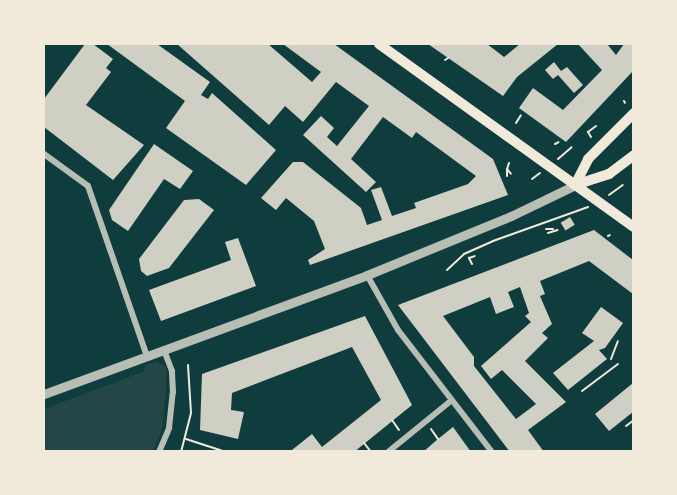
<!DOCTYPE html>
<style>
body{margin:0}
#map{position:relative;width:677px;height:495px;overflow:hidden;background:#0f3d3e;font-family:"Fira Sans",sans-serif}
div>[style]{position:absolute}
.green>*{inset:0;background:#244646}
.building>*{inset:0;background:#cfcfc3;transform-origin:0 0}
.path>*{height:2px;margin:-1px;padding:0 1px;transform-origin:1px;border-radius:1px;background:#f1e9da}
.minor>*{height:6px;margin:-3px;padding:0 3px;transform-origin:3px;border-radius:3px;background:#b8beb3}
.tertiary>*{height:9px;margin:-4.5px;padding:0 4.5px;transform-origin:4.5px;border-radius:4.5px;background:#b8beb3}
.secondary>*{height:10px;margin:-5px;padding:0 5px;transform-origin:5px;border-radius:5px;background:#f1e9da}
span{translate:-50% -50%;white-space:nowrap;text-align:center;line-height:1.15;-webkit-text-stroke:5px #f1e9da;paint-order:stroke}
.frame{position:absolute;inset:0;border:45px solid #f1e9da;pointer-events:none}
</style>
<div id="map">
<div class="green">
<i style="clip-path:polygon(156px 361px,166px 367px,166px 390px,162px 429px,153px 451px,44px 451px,44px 409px,145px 371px,144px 366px)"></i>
</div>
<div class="building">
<i style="clip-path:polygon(85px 44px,93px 44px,113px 59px,106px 68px,111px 72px,86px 105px,144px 145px,113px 180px,44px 127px,44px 99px)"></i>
<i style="clip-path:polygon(107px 44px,157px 44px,210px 82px,201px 95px,208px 99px,212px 93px,276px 150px,246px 185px,166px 128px,185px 101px)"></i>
<i style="clip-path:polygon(177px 44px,268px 44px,312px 82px,321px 72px,283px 44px,334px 44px,493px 159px,508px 195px,310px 265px,308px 260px,325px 249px,314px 221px,286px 198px,276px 210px,261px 198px,293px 162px,303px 162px,361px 208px,367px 225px,382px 220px,371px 190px,381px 187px,392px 216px,416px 208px,414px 203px,468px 184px,476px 176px,416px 132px,412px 138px,383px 117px,351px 159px,376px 182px,366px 192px,303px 135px,321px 116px,334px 128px,327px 137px,337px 146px,369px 106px,336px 82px,303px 122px,285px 106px,269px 125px)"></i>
<i style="clip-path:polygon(428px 44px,487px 44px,504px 57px,520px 44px,558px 44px,517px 77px,503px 96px)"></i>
<i style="clip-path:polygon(578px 44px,607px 44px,616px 55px,624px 44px,633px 44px,633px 71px,566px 142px,519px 108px,533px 88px,563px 110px,602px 70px)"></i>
<i style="clip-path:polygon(554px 62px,561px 71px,567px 67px,583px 85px,574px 93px,558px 75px,553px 79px,545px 70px)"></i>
<i style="clip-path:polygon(154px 144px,193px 171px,180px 189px,164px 179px,128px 231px,112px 220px,109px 210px)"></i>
<i style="clip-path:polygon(199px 199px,214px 210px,169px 268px,147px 276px,141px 271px,139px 259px,184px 200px)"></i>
<i style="left:570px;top:217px;width:9px;height:11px;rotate:58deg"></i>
<i style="clip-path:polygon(evenodd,594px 230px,633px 260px,633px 294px,589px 261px,540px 281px,545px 294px,540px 296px,552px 324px,542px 333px,548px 338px,525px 361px,566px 402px,528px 430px,544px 452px,510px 452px,398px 305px,594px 230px,520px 287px,529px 313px,525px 316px,531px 322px,481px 366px,491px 379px,502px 370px,536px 404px,516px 419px,474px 366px,474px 357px,443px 316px,490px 297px,496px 314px,514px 307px,508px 292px,520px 287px)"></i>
<i style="clip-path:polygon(238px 238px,256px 286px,161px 321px,149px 290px,231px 260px,225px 242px)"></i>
<i style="clip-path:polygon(601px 307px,623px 323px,605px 348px,599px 350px,607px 359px,568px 390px,553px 373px,594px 341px,582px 333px)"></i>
<i style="clip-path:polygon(365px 316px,412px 405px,354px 452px,292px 450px,312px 434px,322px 447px,381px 400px,352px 347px,232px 393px,231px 410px,244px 412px,238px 439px,200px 430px,202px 374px)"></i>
<i style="clip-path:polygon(633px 383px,633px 412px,609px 431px,595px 414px)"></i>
<i style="clip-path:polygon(453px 427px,471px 452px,423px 452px,438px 439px)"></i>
</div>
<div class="path">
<i style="left:445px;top:60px;width:4px;rotate:-34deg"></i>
<i style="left:624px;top:101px;width:2px;rotate:63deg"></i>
<i style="left:516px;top:123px;width:9px;rotate:-58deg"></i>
<i style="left:591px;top:137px;width:6px;rotate:-121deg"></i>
<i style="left:588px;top:132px;width:10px;rotate:-37deg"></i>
<i style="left:555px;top:144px;width:4px;rotate:-27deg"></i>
<i style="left:558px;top:159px;width:18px;rotate:-41deg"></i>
<i style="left:509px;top:163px;width:6px;rotate:108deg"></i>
<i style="left:507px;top:169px;width:6px;rotate:51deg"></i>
<i style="left:507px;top:176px;width:7px;rotate:-90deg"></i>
<i style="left:532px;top:179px;width:10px;rotate:-37deg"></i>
<i style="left:609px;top:195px;width:17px;rotate:-36deg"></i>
<i style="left:546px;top:229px;width:7px"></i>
<i style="left:548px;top:233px;width:10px;rotate:-17deg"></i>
<i style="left:608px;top:236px;width:2px;rotate:-27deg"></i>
<i style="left:472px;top:264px;width:7px;rotate:-117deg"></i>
<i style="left:469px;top:258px;width:6px;rotate:-18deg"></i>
<i style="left:447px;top:270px;width:23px;rotate:-43deg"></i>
<i style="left:464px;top:254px;width:32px;rotate:-24deg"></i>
<i style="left:493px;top:241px;width:101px;rotate:-19.7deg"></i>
<i style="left:611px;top:359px;width:19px;rotate:-69deg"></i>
<i style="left:582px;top:391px;width:45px;rotate:-36.9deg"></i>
<i style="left:392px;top:420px;width:12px;rotate:55deg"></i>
<i style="left:626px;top:426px;width:10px;rotate:-37deg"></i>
<i style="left:431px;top:429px;width:12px;rotate:55deg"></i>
<i style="left:186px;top:439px;width:42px;rotate:18deg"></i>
<i style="left:364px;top:443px;width:11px;rotate:52deg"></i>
<i style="left:181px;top:452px;width:40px;rotate:-75.6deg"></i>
<i style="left:191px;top:413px;width:48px;rotate:-93.6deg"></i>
</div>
<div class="minor">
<i style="left:44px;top:154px;width:54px;rotate:36deg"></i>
<i style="left:88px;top:186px;width:180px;rotate:70.9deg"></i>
<i style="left:367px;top:275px;width:63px;rotate:60.6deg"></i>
<i style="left:398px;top:330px;width:154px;rotate:52.4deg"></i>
<i style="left:159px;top:452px;width:26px;rotate:-67deg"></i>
<i style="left:169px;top:428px;width:36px;rotate:-84deg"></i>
<i style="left:173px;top:392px;width:21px;rotate:-93deg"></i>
<i style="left:172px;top:371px;width:22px;rotate:-111deg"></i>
<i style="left:388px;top:452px;width:82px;rotate:-39.1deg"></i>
</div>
<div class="tertiary">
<i style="left:44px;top:394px;width:344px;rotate:-20.2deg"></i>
<i style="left:367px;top:275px;width:156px;rotate:-22.3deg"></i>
<i style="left:511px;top:216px;width:71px;rotate:-25.8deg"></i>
</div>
<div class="secondary">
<i style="left:379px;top:44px;width:314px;rotate:35.7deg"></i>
<i style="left:575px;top:185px;width:29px;rotate:-63deg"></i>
<i style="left:588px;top:159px;width:65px;rotate:-45deg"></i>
<i style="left:575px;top:185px;width:36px;rotate:-18deg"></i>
<i style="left:609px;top:174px;width:31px;rotate:-37deg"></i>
</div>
<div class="frame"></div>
</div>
